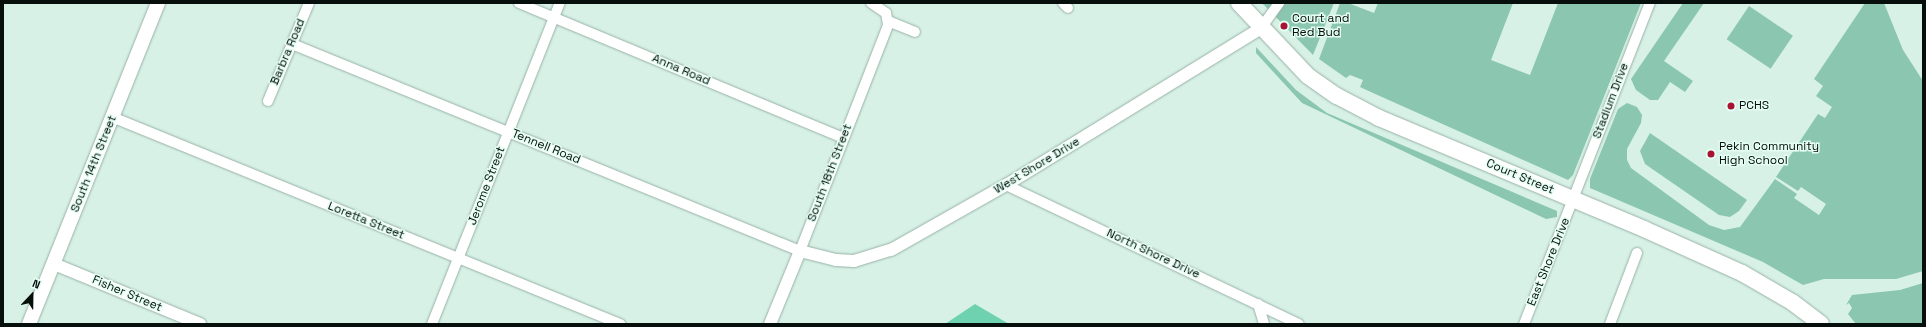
<!DOCTYPE html>
<style>
body{margin:0}
#map{position:relative;width:1926px;height:327px;overflow:hidden;background:#d7f1e6;font-family:"Space Grotesk",sans-serif}
div>[style]{position:absolute}
.green>*{inset:0;background:#8bc6b0;transform-origin:0 0}
.water>*{inset:0;background:#6ed2b0}
.roads{filter:drop-shadow(0 0 1px #99b1a7) drop-shadow(0 0 1px #99b1a7)}
.minor>*{height:10px;margin:-5px;padding:0 5px;transform-origin:5px;border-radius:5px;background:#fff}
.tertiary>*{height:12px;margin:-6px;padding:0 6px;transform-origin:6px;border-radius:6px;background:#fff}
.secondary>*{height:14px;margin:-7px;padding:0 7px;transform-origin:7px;border-radius:7px;background:#fff}
.primary>*{height:16px;margin:-8px;padding:0 8px;transform-origin:8px;border-radius:8px;background:#fff}
.dots>*{width:11px;height:11px;translate:-50% -50%;box-sizing:border-box;border:2px solid #e4fef4;border-radius:50%}
span{translate:-50% -50%;white-space:nowrap;text-align:center;line-height:1.15;-webkit-text-stroke:3px #e4fef4;paint-order:stroke}
.poi-label{font-size:12px;color:#070f0c}
.left{translate:0 -50%;text-align:left}
.street-label{font-size:12px;color:#070f0c}
.frame{position:absolute;inset:0;border:4px solid #070f0c;pointer-events:none}
.north{position:absolute;left:12px;top:275px;width:40px;height:40px;-webkit-text-stroke:3px #e4fef4;paint-order:stroke;rotate:22deg;font-size:11px;font-weight:700;line-height:16px;text-align:center;color:#070f0c}
.north::after{content:'';display:block;margin:auto;width:14px;height:18px;background:#070f0c;clip-path:polygon(50% 0,100% 100%,50% 72%,0 100%)}
</style>
<div id="map">
<div class="green">
<i style="clip-path:polygon(1261px 3px,1334px 3px,1313px 55px,1264px 5px)"></i>
<i style="clip-path:polygon(1340px 3px,1348px 3px,1374px 13px,1378px 3px,1513px 3px,1491px 60px,1530px 75px,1558px 3px,1641px 3px,1573px 175px,1568px 180px,1373px 93px,1360px 87px,1363px 80px,1350px 75px,1346px 78px,1319px 59px)"></i>
<i style="clip-path:polygon(1683px 3px,1704px 3px,1664px 61px,1693px 81px,1685px 92px,1670px 82px,1658px 100px,1650px 100px,1636px 90px,1631px 79px)"></i>
<i style="clip-path:polygon(1865px 3px,1884px 3px,1903px 50px,1923px 81px,1923px 271px,1896px 279px,1824px 279px,1803px 285px,1763px 262px,1590px 188px,1590px 179px,1618px 109px,1627px 103px,1637px 107px,1642px 115px,1641px 123px,1627px 149px,1627px 160px,1631px 168px,1709px 225px,1724px 230px,1740px 227px,1775px 179px,1797px 194px,1794px 198px,1819px 215px,1826px 204px,1801px 187px,1798px 191px,1776px 177px,1818px 114px,1825px 118px,1832px 107px,1816px 96px,1823px 86px,1814px 79px)"></i>
<i style="left:1749px;top:6px;width:53px;height:40px;rotate:34deg"></i>
<i style="clip-path:polygon(1256px 47px,1296px 90px,1327px 113px,1557px 211px,1557px 217px,1546px 219px,1302px 103px,1256px 53px)"></i>
<i style="clip-path:polygon(1650px 133px,1747px 200px,1739px 211px,1730px 217px,1719px 215px,1645px 164px,1640px 151px)"></i>
<i style="clip-path:polygon(1923px 283px,1923px 324px,1856px 324px,1848px 314px,1852px 308px,1849px 303px,1846px 305px,1852px 295px,1900px 290px)"></i>
</div>
<div class="water">
<i style="clip-path:polygon(975px 304px,1009px 324px,945px 324px)"></i>
</div>
<div class="roads">
<div class="minor">
<i style="left:519px;top:3px;width:351px;rotate:22.6deg"></i>
<i style="left:1063px;top:3px;width:7px;rotate:45deg"></i>
<i style="left:888px;top:21px;width:29px;rotate:22deg"></i>
<i style="left:1261px;top:28px;width:31px;rotate:-54deg"></i>
<i style="left:292px;top:44px;width:549px;rotate:22.17deg"></i>
<i style="left:800px;top:251px;width:243px;rotate:-68.7deg"></i>
<i style="left:888px;top:25px;width:12px;rotate:-99deg"></i>
<i style="left:886px;top:13px;width:18px;rotate:-146deg"></i>
<i style="left:268px;top:101px;width:106px;rotate:-67.3deg"></i>
<i style="left:112px;top:117px;width:549px;rotate:22.17deg"></i>
<i style="left:1006px;top:185px;width:324px;rotate:25.4deg"></i>
<i style="left:1258px;top:304px;width:21px;rotate:73deg"></i>
<i style="left:432px;top:324px;width:346px;rotate:-68.3deg"></i>
<i style="left:1524px;top:324px;width:345px;rotate:-68.6deg"></i>
<i style="left:1610px;top:324px;width:76px;rotate:-69.2deg"></i>
</div>
<div class="tertiary">
<i style="left:54px;top:264px;width:158px;rotate:22.3deg"></i>
<i style="left:770px;top:324px;width:79px;rotate:-67.7deg"></i>
<i style="left:800px;top:251px;width:37px;rotate:14deg"></i>
<i style="left:836px;top:260px;width:18px;rotate:3deg"></i>
<i style="left:854px;top:261px;width:39px;rotate:-17deg"></i>
<i style="left:891px;top:250px;width:132px;rotate:-29.5deg"></i>
<i style="left:1006px;top:185px;width:299px;rotate:-31.6deg"></i>
</div>
<div class="secondary">
<i style="left:29px;top:324px;width:346px;rotate:-68.1deg"></i>
</div>
<div class="primary">
<i style="left:1239px;top:3px;width:100px;rotate:46.6deg"></i>
<i style="left:1308px;top:76px;width:35px;rotate:35deg"></i>
<i style="left:1337px;top:96px;width:47px;rotate:27.6deg"></i>
<i style="left:1379px;top:118px;width:287px;rotate:22.7deg"></i>
<i style="left:1644px;top:229px;width:107px;rotate:24.2deg"></i>
<i style="left:1742px;top:273px;width:58px;rotate:30.1deg"></i>
<i style="left:1792px;top:302px;width:36px;rotate:37deg"></i>
</div>
</div>
<div class="dots">
<i style="left:1284px;top:26px;background:#a91230"></i>
<i style="left:1731px;top:106px;background:#a91230"></i>
<i style="left:1711px;top:154px;background:#a91230"></i>
</div>
<div class="poi-label">
<span class="left" style="left:1292px;top:26px">Court and<br>Red Bud</span>
<span class="left" style="left:1739px;top:106px">PCHS</span>
<span class="left" style="left:1719px;top:154px">Pekin Community<br>High School</span>
</div>
<div class="street-label">
<span style="left:288px;top:52px;rotate:-67deg">Barbra Road</span>
<span style="left:681px;top:70px;rotate:23deg">Anna Road</span>
<span style="left:1611px;top:101px;rotate:-69deg">Stadium Drive</span>
<span style="left:546px;top:147px;rotate:22deg">Tennell Road</span>
<span style="left:94px;top:164px;rotate:-68deg">South 14th Street</span>
<span style="left:1037px;top:166px;rotate:-31deg">West Shore Drive</span>
<span style="left:830px;top:173px;rotate:-69deg">South 18th Street</span>
<span style="left:1520px;top:177px;rotate:23deg">Court Street</span>
<span style="left:487px;top:186px;rotate:-69deg">Jerome Street</span>
<span style="left:366px;top:221px;rotate:22deg">Loretta Street</span>
<span style="left:1153px;top:254px;rotate:25deg">North Shore Drive</span>
<span style="left:1549px;top:262px;rotate:-68deg">East Shore Drive</span>
<span style="left:127px;top:294px;rotate:23deg">Fisher Street</span>
</div>
<div class="frame"></div>
<div class="north">N</div>
</div>
